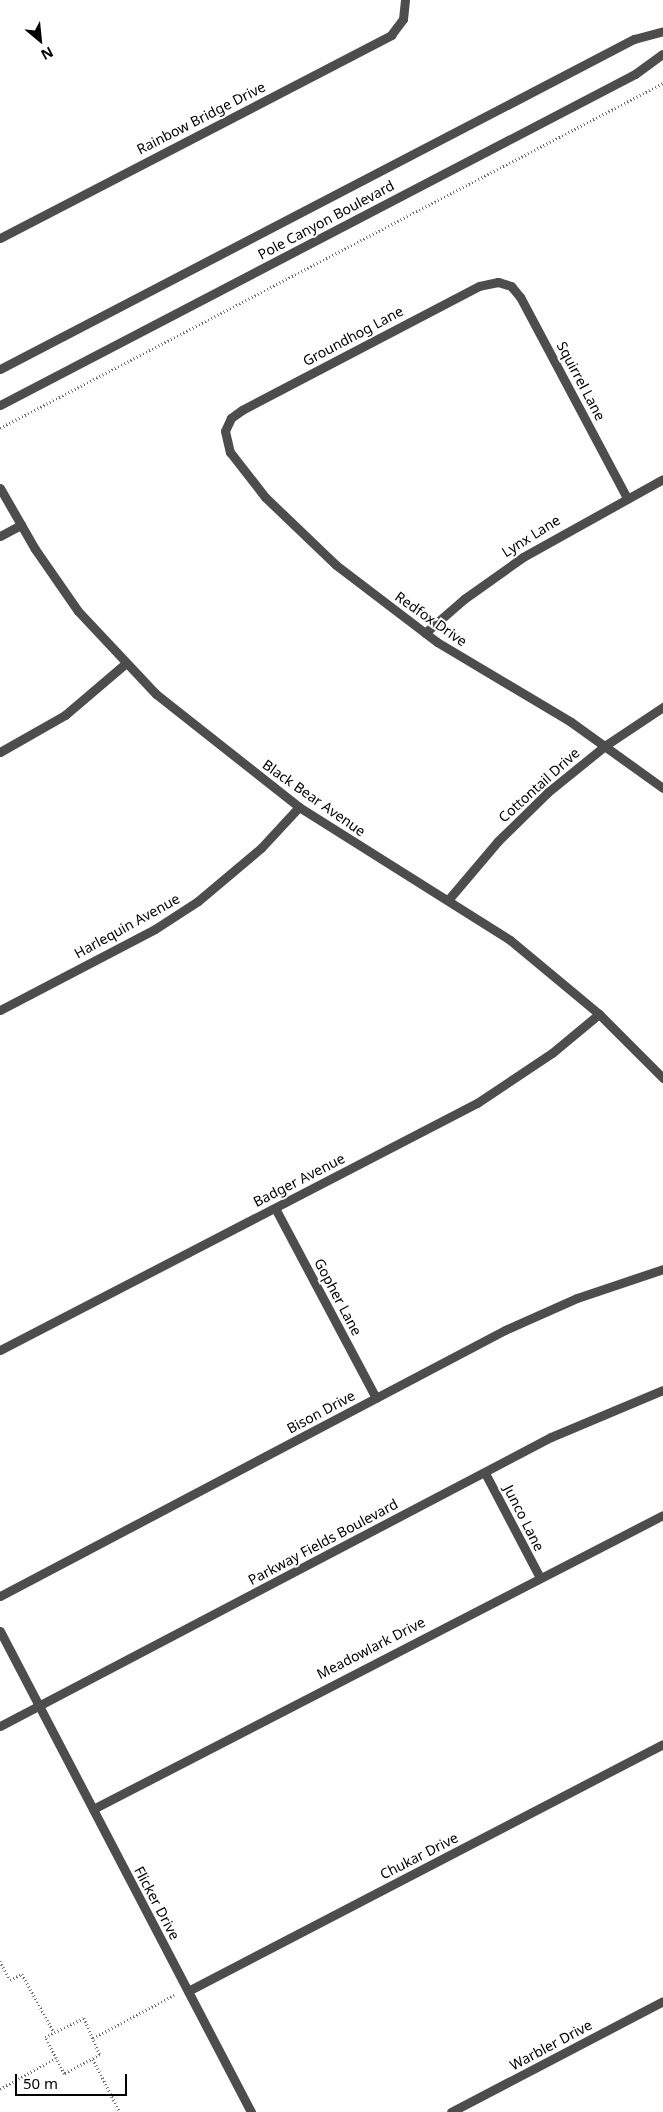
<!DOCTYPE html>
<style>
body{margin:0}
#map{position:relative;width:663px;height:2112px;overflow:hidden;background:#fff;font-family:"Noto Sans",sans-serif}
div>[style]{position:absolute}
.path>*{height:2.5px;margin-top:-1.25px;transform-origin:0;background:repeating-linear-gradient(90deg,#6f6f6f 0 1px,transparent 0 3.5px)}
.minor>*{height:9px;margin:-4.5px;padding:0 4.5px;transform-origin:4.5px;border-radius:4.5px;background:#4d4d4d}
span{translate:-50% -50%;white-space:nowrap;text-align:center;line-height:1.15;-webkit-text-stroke:4px #fff;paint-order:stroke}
.street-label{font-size:14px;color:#000}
.north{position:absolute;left:15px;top:15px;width:50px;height:50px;-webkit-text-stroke:4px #fff;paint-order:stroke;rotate:152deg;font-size:14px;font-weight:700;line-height:20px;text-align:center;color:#000}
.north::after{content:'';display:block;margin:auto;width:18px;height:22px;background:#000;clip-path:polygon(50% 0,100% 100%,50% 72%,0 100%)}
.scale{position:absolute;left:15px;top:2074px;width:112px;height:22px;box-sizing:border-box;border:2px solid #000;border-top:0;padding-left:6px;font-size:15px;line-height:18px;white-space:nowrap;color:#000;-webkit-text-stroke:4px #fff;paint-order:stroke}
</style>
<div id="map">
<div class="path">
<i style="left:0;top:428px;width:747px;rotate:-27.49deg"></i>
<i style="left:0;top:1961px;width:21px;rotate:62deg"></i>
<i style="left:10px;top:1980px;width:13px;rotate:-27deg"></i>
<i style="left:22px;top:1974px;width:66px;rotate:61.1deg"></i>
<i style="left:84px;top:2018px;width:40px;rotate:66.6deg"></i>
<i style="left:100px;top:2055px;width:41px;rotate:152.2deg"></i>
<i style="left:64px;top:2074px;width:42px;rotate:-117.2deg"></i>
<i style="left:45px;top:2037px;width:43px;rotate:-26deg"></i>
<i style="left:93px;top:2038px;width:92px;rotate:-28deg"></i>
<i style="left:93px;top:2059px;width:59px;rotate:63deg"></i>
<i style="left:0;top:2089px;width:64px;rotate:-29deg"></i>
</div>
<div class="minor">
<i style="left:0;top:238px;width:441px;rotate:-27.4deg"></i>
<i style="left:391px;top:35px;width:20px;rotate:-53deg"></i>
<i style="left:403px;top:19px;width:19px;rotate:-84deg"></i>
<i style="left:0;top:369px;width:715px;rotate:-27.5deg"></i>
<i style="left:634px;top:39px;width:30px;rotate:-15deg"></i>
<i style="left:0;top:405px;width:716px;rotate:-27.53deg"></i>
<i style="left:635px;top:74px;width:34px;rotate:-36deg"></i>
<i style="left:0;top:488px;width:70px;rotate:60.2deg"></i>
<i style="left:35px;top:549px;width:75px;rotate:55.3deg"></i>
<i style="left:78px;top:611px;width:114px;rotate:46.8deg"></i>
<i style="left:156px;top:694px;width:182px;rotate:38.3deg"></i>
<i style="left:299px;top:807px;width:249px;rotate:32.2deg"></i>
<i style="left:510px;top:940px;width:116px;rotate:39.7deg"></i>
<i style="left:599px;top:1014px;width:91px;rotate:45deg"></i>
<i style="left:627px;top:498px;width:228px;rotate:-118deg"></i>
<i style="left:520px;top:297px;width:14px;rotate:-129deg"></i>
<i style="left:511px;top:286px;width:14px;rotate:-163deg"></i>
<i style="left:498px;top:282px;width:19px;rotate:168deg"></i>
<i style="left:479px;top:286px;width:267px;rotate:152.4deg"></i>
<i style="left:242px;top:410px;width:14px;rotate:144deg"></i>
<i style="left:231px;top:418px;width:14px;rotate:115deg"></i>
<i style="left:225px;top:431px;width:22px;rotate:77deg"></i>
<i style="left:230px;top:452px;width:57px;rotate:52.1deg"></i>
<i style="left:265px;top:497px;width:98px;rotate:43.8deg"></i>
<i style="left:336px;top:565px;width:127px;rotate:37.3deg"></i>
<i style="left:437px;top:642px;width:156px;rotate:30.8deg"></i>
<i style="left:571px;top:722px;width:113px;rotate:35.7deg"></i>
<i style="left:0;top:536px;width:24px;rotate:-28deg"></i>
<i style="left:425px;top:633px;width:52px;rotate:-41.1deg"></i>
<i style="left:464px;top:599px;width:72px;rotate:-35.4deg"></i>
<i style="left:523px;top:557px;width:160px;rotate:-29.1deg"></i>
<i style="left:0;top:752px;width:75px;rotate:-29.6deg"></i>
<i style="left:65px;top:715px;width:79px;rotate:-40.4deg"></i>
<i style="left:448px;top:900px;width:77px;rotate:-49.7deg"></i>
<i style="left:498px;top:841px;width:70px;rotate:-44.4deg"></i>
<i style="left:548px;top:792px;width:75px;rotate:-39deg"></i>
<i style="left:606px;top:745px;width:69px;rotate:-33.7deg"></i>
<i style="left:0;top:1010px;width:175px;rotate:-27.6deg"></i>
<i style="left:155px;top:929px;width:51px;rotate:-33.1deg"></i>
<i style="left:198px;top:901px;width:82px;rotate:-40.1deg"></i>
<i style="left:261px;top:848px;width:56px;rotate:-47.2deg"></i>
<i style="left:275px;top:1208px;width:215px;rotate:62deg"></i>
<i style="left:0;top:1350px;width:537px;rotate:-27.38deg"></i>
<i style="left:477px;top:1103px;width:90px;rotate:-33.7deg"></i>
<i style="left:552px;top:1053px;width:61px;rotate:-39.7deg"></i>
<i style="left:485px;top:1473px;width:116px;rotate:62.3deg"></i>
<i style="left:0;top:1596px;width:571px;rotate:-27.78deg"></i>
<i style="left:505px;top:1330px;width:79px;rotate:-24deg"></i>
<i style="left:577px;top:1298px;width:91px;rotate:-18.6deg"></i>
<i style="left:0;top:1631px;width:543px;rotate:62.44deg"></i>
<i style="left:0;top:1726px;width:622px;rotate:-27.68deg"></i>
<i style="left:551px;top:1437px;width:121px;rotate:-22.8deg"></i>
<i style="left:93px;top:1809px;width:641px;rotate:-27.28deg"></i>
<i style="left:188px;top:1991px;width:535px;rotate:-27.47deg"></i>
<i style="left:451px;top:2112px;width:239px;rotate:-27.6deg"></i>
</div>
<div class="street-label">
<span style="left:201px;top:118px;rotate:-27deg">Rainbow Bridge Drive</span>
<span style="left:326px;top:220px;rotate:-28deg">Pole Canyon Boulevard</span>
<span style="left:353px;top:336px;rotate:-28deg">Groundhog Lane</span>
<span style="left:581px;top:381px;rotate:62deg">Squirrel Lane</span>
<span style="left:531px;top:536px;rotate:-32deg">Lynx Lane</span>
<span style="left:431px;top:619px;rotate:35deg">Redfox Drive</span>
<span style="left:539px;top:785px;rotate:-42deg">Cottontail Drive</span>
<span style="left:314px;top:798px;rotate:35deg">Black Bear Avenue</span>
<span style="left:127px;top:926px;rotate:-29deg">Harlequin Avenue</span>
<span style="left:299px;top:1180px;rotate:-27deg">Badger Avenue</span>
<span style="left:338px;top:1297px;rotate:62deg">Gopher Lane</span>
<span style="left:321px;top:1412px;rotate:-28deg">Bison Drive</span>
<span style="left:524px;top:1518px;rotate:63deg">Junco Lane</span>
<span style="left:323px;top:1542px;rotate:-28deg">Parkway Fields Boulevard</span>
<span style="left:371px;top:1648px;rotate:-27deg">Meadowlark Drive</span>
<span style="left:419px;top:1856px;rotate:-27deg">Chukar Drive</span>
<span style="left:157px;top:1903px;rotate:62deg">Flicker Drive</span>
<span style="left:551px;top:2045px;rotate:-28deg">Warbler Drive</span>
</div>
<div class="north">N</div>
<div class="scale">50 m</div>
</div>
